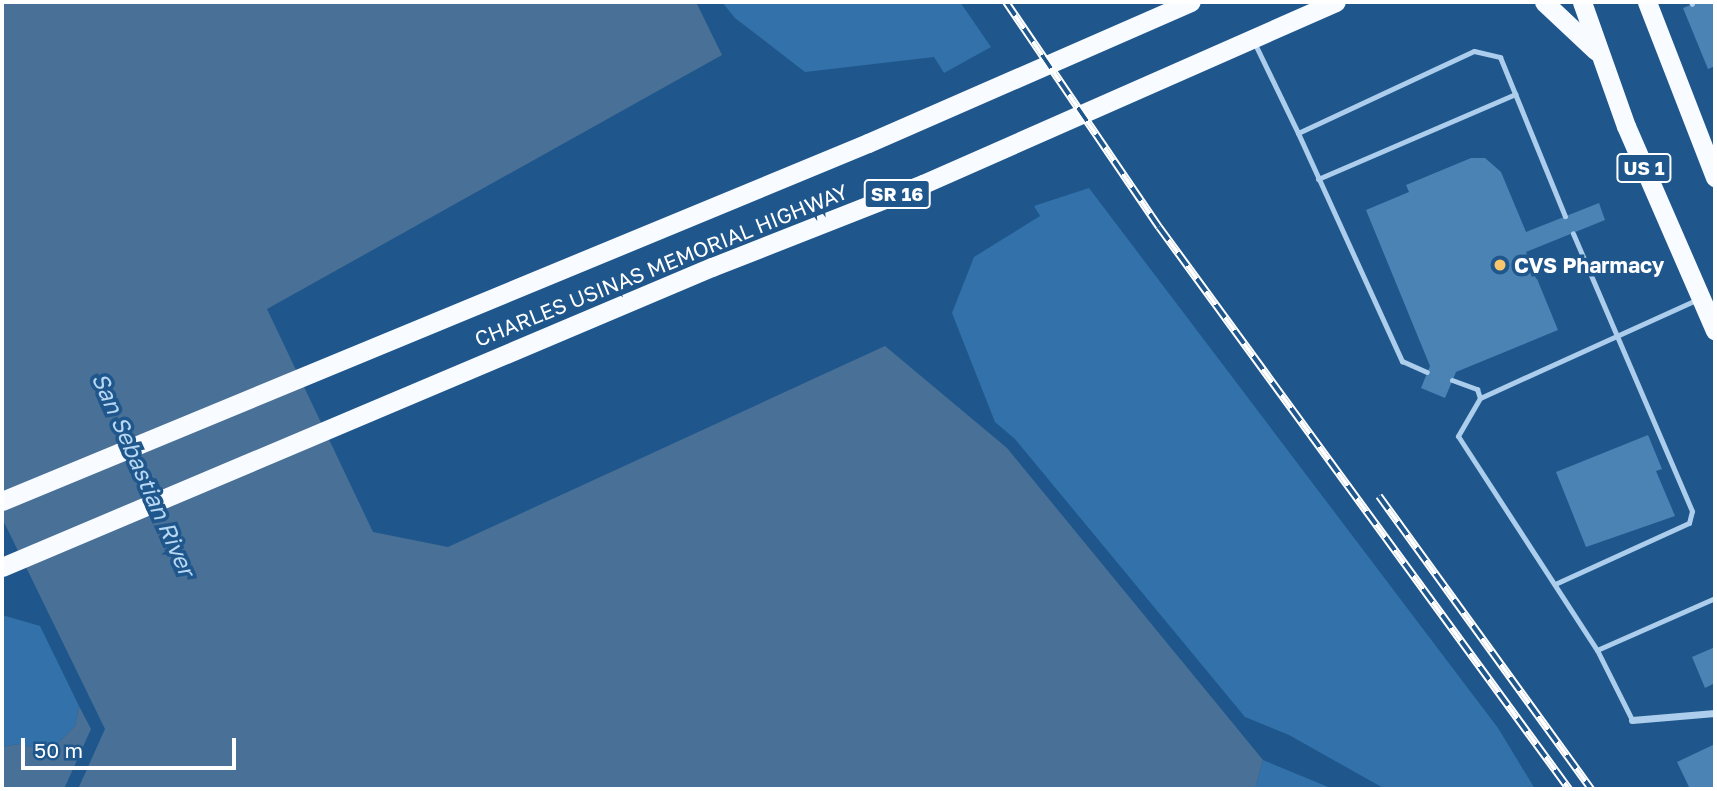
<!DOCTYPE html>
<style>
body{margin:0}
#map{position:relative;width:1717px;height:791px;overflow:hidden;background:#1f578c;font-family:"Golos Text",sans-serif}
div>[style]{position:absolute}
.green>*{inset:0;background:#3271a9}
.water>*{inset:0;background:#497096}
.building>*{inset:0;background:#4b83b5}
.service>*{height:5px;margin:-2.5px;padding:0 2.5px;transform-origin:2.5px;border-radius:2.5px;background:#acceec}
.minor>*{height:7px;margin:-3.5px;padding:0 3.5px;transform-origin:3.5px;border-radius:3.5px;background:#acceec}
.trunk>*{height:19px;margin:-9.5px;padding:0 9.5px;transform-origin:9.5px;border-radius:9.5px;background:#f8fbff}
.rail>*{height:8px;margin-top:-4px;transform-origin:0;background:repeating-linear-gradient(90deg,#1f578c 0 16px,#fff 0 32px);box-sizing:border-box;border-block:2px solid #fff}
.dots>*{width:19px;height:19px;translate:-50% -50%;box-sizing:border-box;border:4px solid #1f578c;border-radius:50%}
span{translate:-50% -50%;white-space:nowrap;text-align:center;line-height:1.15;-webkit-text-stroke:7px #1f578c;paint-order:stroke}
.shield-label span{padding:2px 5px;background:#1f578c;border:2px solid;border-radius:5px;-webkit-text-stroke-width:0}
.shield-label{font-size:19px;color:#fff;font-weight:700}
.street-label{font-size:21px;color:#fff}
.poi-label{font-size:21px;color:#fff;font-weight:700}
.left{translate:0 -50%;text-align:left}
.water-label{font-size:23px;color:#b7d7f3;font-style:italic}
.frame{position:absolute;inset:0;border:4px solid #fff;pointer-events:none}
.scale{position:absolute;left:21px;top:738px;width:215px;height:32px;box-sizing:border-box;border:4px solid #fff;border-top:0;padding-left:9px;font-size:21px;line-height:24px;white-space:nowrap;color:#fff;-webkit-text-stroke:5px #1f578c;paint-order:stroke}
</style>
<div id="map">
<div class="green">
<i style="clip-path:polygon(722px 2px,960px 2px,991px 47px,944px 73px,934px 57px,805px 72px,735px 18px)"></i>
<i style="clip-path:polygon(1089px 188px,1498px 728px,1535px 789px,1385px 789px,1289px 735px,1245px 717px,1015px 439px,995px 422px,952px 313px,974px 257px,1040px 216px,1034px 206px)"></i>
<i style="clip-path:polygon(2px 615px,40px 626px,79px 706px,75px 726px,50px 751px,19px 744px,2px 747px)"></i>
<i style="clip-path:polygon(1263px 760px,1333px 789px,1255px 789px)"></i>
</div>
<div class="water">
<i style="clip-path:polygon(2px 2px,696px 2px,722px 55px,267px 309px,373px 532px,448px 547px,885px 346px,1007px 448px,1263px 760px,1255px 789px,78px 789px,105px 729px,2px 518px)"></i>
<i style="clip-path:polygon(79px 706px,91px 729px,64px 789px,2px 789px,2px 747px,19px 744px,50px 751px,75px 726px)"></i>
</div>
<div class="building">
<i style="clip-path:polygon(1698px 2px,1715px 2px,1715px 66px,1708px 69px,1683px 8px)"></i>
<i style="clip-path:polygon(1471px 158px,1485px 158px,1501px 172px,1526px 232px,1599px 203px,1605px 220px,1526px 252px,1558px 330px,1456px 372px,1445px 398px,1421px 388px,1430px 366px,1366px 210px,1409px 192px,1406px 185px)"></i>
<i style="clip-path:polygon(1648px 435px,1662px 469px,1656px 471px,1675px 516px,1586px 547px,1556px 472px)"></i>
<i style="clip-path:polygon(1715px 647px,1715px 683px,1705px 688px,1692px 657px)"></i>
<i style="clip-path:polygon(1715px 744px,1715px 789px,1690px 789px,1677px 762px)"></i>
</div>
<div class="service">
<i style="left:1691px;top:2px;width:2px;rotate:63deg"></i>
<i style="left:1254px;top:42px;width:101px;rotate:64.2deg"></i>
<i style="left:1298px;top:133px;width:194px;rotate:-25deg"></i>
<i style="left:1474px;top:51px;width:27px;rotate:13deg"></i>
<i style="left:1500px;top:57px;width:172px;rotate:67.8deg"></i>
<i style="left:1298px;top:133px;width:251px;rotate:65.5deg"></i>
<i style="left:1402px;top:361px;width:27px;rotate:24deg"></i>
<i style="left:1318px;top:179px;width:215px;rotate:-23.3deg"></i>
<i style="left:1696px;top:300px;width:237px;rotate:155.6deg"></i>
<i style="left:1480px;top:398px;width:44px;rotate:120.1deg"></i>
<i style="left:1458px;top:436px;width:255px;rotate:57deg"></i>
<i style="left:1597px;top:650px;width:129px;rotate:-23.8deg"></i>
<i style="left:1452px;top:380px;width:27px;rotate:20deg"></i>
<i style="left:1477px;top:389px;width:9px;rotate:72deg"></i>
<i style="left:1555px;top:584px;width:147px;rotate:-24.5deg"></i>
<i style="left:1689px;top:523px;width:12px;rotate:-76deg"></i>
<i style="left:1692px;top:511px;width:302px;rotate:-113.2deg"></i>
<i style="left:1597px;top:650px;width:78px;rotate:63.4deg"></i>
</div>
<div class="minor">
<i style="left:1632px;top:720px;width:83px;rotate:-4.8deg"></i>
</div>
<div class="trunk">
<i style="left:1544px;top:2px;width:71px;rotate:43.3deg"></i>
<i style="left:1582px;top:2px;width:132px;rotate:70.5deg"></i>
<i style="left:1626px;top:126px;width:223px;rotate:66.5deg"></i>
<i style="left:1647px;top:2px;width:188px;rotate:68.8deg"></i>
<i style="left:2px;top:501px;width:937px;rotate:-22.46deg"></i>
<i style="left:868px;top:143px;width:352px;rotate:-23.6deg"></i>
<i style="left:2px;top:567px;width:771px;rotate:-22.91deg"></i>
<i style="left:712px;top:267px;width:227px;rotate:-21.5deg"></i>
<i style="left:923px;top:184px;width:451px;rotate:-23.8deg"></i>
</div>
<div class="rail">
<i style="left:1006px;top:2px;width:272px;rotate:55.8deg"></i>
<i style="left:1159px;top:227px;width:696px;rotate:53.89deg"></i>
<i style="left:1379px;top:496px;width:362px;rotate:54.1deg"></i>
</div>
<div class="dots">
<i style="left:1500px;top:265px;background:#fac66b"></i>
</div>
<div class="shield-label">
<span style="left:1644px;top:168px">US 1</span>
<span style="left:897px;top:194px">SR 16</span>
</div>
<div class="street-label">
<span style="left:661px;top:265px;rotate:-22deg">CHARLES USINAS MEMORIAL HIGHWAY</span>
</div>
<div class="poi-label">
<span class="left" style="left:1514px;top:265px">CVS Pharmacy</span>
</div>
<div class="water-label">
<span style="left:144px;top:474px;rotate:66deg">San Sebastian River</span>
</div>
<div class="frame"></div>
<div class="scale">50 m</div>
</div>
